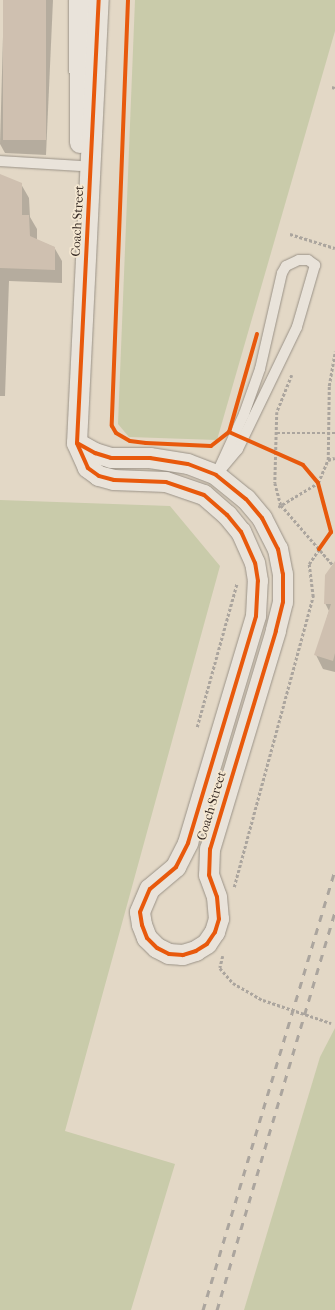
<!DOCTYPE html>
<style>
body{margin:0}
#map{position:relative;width:335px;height:1310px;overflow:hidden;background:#e3d8c6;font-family:"IM FELL French Canon",serif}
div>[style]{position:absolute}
.green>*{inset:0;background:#c9cbaa}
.shadow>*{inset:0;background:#0003}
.building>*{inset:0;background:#cfc0b0;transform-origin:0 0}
.path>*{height:2.5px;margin-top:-1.25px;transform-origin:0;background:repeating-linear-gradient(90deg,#aba59e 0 3px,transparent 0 5px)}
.roads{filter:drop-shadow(0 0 1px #9a9287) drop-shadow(0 0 1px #9a9287)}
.lane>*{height:10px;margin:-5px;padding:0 5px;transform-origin:5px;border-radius:5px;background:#e9e3da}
.street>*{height:20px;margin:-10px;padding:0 10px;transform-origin:10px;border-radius:10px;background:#e9e3da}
.rail>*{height:3px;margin-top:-1.5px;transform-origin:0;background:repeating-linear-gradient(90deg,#aba59e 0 7px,transparent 0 14px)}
.cycleway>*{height:4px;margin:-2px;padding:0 2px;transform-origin:2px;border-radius:2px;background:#e8590c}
span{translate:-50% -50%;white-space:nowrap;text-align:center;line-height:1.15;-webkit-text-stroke:3.5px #f5e8d2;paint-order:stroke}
.street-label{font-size:13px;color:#392d27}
</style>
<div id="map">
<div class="green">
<i style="clip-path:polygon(135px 0,335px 0,335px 31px,217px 440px,129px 437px,118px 424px)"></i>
<i style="clip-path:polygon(0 500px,170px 506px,220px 566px,65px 1131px,175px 1164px,131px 1310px,0 1310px)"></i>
<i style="clip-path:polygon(335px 1028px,335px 1310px,244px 1310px,320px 1057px)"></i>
</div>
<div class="shadow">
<i style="clip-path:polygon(4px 0,53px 0,46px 155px,5px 153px,0 144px)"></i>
<i style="clip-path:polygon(0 175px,21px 184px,29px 198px,30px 217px,37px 229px,37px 240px,54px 247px,62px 261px,62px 283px,9px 281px,5px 396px,0 396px)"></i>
<i style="clip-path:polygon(335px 563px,335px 672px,323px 669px,316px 655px,329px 611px,325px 603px)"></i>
</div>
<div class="building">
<i style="left:3px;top:0;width:43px;height:140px"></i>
<i style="clip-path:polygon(0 174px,22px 183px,22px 215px,29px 215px,30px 236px,55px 247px,55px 270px,0 268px)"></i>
<i style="clip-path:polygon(335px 561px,335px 653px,333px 661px,314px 655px,331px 604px,324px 604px,325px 575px)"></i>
</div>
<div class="path">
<i style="left:332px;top:87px;width:3px;rotate:18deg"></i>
<i style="left:290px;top:234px;width:47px;rotate:17.3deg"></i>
<i style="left:292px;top:375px;width:40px;rotate:112deg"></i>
<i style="left:277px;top:412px;width:71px;rotate:91.6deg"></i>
<i style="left:275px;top:483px;width:23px;rotate:75deg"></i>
<i style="left:281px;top:505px;width:79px;rotate:49.1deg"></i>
<i style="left:277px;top:433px;width:58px"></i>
<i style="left:328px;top:460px;width:74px;rotate:-89.2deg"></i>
<i style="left:329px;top:386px;width:35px;rotate:-80deg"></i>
<i style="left:278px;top:507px;width:47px;rotate:-31deg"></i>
<i style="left:318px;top:483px;width:25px;rotate:-67deg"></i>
<i style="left:328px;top:460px;width:7px;rotate:-16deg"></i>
<i style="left:197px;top:727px;width:149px;rotate:-74.5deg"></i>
<i style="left:234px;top:887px;width:301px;rotate:-74.8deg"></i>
<i style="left:313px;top:597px;width:33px;rotate:-97deg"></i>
<i style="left:309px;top:564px;width:18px;rotate:-56deg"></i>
<i style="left:223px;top:956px;width:12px;rotate:104deg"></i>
<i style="left:220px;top:968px;width:20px;rotate:49deg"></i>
<i style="left:233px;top:983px;width:34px;rotate:30deg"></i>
<i style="left:263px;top:1000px;width:72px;rotate:18.7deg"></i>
</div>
<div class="roads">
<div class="lane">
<i style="left:0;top:161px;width:80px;rotate:3.6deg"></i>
<i style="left:299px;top:260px;width:9px"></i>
<i style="left:308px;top:260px;width:9px;rotate:36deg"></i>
<i style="left:315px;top:265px;width:65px;rotate:106.2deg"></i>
<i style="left:297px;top:327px;width:136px;rotate:115.8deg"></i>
<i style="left:238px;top:449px;width:34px;rotate:130deg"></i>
<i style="left:216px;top:475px;width:67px;rotate:-65.3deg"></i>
<i style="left:244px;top:414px;width:48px;rotate:-70.4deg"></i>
<i style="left:260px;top:369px;width:98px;rotate:-77.1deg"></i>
<i style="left:282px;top:273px;width:8px;rotate:-60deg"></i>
<i style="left:286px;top:266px;width:14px;rotate:-25deg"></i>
</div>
<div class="street">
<i style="left:79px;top:0;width:143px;rotate:89.6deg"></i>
<i style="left:77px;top:443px;width:21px;rotate:29deg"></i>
<i style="left:95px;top:453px;width:17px;rotate:17deg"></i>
<i style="left:111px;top:458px;width:39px"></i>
<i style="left:150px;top:458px;width:38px;rotate:9deg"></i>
<i style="left:188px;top:464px;width:30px;rotate:21deg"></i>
<i style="left:216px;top:475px;width:38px;rotate:39deg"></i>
<i style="left:246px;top:499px;width:25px;rotate:50deg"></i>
<i style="left:262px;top:518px;width:35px;rotate:63deg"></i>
<i style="left:278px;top:549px;width:25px;rotate:79deg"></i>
<i style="left:283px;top:574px;width:28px;rotate:90deg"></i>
<i style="left:283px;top:602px;width:30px;rotate:104deg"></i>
<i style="left:276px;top:631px;width:228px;rotate:106.8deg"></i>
<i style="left:210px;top:849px;width:26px;rotate:92deg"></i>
<i style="left:209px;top:875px;width:23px;rotate:70deg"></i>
<i style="left:217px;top:897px;width:22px;rotate:85deg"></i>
<i style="left:219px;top:919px;width:14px;rotate:107deg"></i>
<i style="left:215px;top:932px;width:14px;rotate:124deg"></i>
<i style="left:207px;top:944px;width:13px;rotate:148deg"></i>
<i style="left:196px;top:951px;width:14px;rotate:163deg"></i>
<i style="left:183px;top:955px;width:14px;rotate:-176deg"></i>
<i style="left:169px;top:954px;width:13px;rotate:-153deg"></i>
<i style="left:157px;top:948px;width:14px;rotate:-135deg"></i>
<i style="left:147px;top:938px;width:14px;rotate:-111deg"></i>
<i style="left:142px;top:925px;width:13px;rotate:-99deg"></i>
<i style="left:140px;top:912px;width:25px;rotate:-67deg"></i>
<i style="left:150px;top:889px;width:34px;rotate:-40deg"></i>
<i style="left:176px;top:867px;width:27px;rotate:-63deg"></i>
<i style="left:188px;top:843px;width:237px;rotate:-73.3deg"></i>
<i style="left:256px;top:616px;width:35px;rotate:-87deg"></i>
<i style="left:258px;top:581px;width:18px;rotate:-99deg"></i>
<i style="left:255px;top:563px;width:34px;rotate:-114deg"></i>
<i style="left:241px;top:532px;width:22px;rotate:-129deg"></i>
<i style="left:227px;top:515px;width:30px;rotate:-139deg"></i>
<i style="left:204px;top:495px;width:40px;rotate:-161.1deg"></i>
<i style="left:166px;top:482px;width:52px;rotate:-177.8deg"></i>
<i style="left:114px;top:480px;width:16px;rotate:-165deg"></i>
<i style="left:99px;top:476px;width:14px;rotate:-144deg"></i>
<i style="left:88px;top:468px;width:27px;rotate:-114deg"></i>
<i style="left:77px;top:443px;width:444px;rotate:-87.2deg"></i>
</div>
</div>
<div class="rail">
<i style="left:203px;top:1310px;width:460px;rotate:-73.3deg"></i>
<i style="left:217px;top:1310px;width:415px;rotate:-73.5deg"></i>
</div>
<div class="cycleway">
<i style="left:128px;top:0;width:426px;rotate:92.2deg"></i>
<i style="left:112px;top:426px;width:8px;rotate:60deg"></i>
<i style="left:116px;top:433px;width:16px;rotate:30deg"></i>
<i style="left:130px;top:441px;width:16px;rotate:7deg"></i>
<i style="left:146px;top:443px;width:65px;rotate:2.6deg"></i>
<i style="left:211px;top:446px;width:23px;rotate:-38deg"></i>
<i style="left:257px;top:334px;width:102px;rotate:105.9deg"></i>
<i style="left:229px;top:432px;width:81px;rotate:24deg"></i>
<i style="left:303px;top:465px;width:23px;rotate:50deg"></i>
<i style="left:318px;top:483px;width:51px;rotate:75.1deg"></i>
<i style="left:331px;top:532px;width:21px;rotate:125deg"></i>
<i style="left:77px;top:443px;width:21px;rotate:29deg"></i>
<i style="left:95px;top:453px;width:17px;rotate:17deg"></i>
<i style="left:111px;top:458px;width:39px"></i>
<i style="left:150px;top:458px;width:38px;rotate:9deg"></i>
<i style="left:188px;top:464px;width:30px;rotate:21deg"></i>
<i style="left:216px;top:475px;width:38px;rotate:39deg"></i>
<i style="left:246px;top:499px;width:25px;rotate:50deg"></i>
<i style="left:262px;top:518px;width:35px;rotate:63deg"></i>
<i style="left:278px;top:549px;width:25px;rotate:79deg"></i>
<i style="left:283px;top:574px;width:28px;rotate:90deg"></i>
<i style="left:283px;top:602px;width:30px;rotate:104deg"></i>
<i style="left:276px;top:631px;width:228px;rotate:106.8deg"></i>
<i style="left:210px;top:849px;width:26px;rotate:92deg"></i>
<i style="left:209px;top:875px;width:23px;rotate:70deg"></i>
<i style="left:217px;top:897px;width:22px;rotate:85deg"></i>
<i style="left:219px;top:919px;width:14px;rotate:107deg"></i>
<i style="left:215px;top:932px;width:14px;rotate:124deg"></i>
<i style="left:207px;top:944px;width:13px;rotate:148deg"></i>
<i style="left:196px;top:951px;width:14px;rotate:163deg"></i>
<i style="left:183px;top:955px;width:14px;rotate:-176deg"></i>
<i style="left:169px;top:954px;width:13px;rotate:-153deg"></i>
<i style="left:157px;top:948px;width:14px;rotate:-135deg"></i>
<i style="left:147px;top:938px;width:14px;rotate:-111deg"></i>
<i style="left:142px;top:925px;width:13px;rotate:-99deg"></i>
<i style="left:140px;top:912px;width:25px;rotate:-67deg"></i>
<i style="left:150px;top:889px;width:34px;rotate:-40deg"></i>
<i style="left:176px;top:867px;width:27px;rotate:-63deg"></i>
<i style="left:188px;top:843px;width:237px;rotate:-73.3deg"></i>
<i style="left:256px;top:616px;width:35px;rotate:-87deg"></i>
<i style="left:258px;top:581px;width:18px;rotate:-99deg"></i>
<i style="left:255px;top:563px;width:34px;rotate:-114deg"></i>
<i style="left:241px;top:532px;width:22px;rotate:-129deg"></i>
<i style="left:227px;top:515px;width:30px;rotate:-139deg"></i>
<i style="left:204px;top:495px;width:40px;rotate:-161.1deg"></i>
<i style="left:166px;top:482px;width:52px;rotate:-177.8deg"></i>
<i style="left:114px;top:480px;width:16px;rotate:-165deg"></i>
<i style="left:99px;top:476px;width:14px;rotate:-144deg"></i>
<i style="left:88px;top:468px;width:27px;rotate:-114deg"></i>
<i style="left:77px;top:443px;width:444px;rotate:-87.2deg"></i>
</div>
<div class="street-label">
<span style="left:78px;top:221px;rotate:-87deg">Coach Street</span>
<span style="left:212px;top:806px;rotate:-73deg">Coach Street</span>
</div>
</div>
